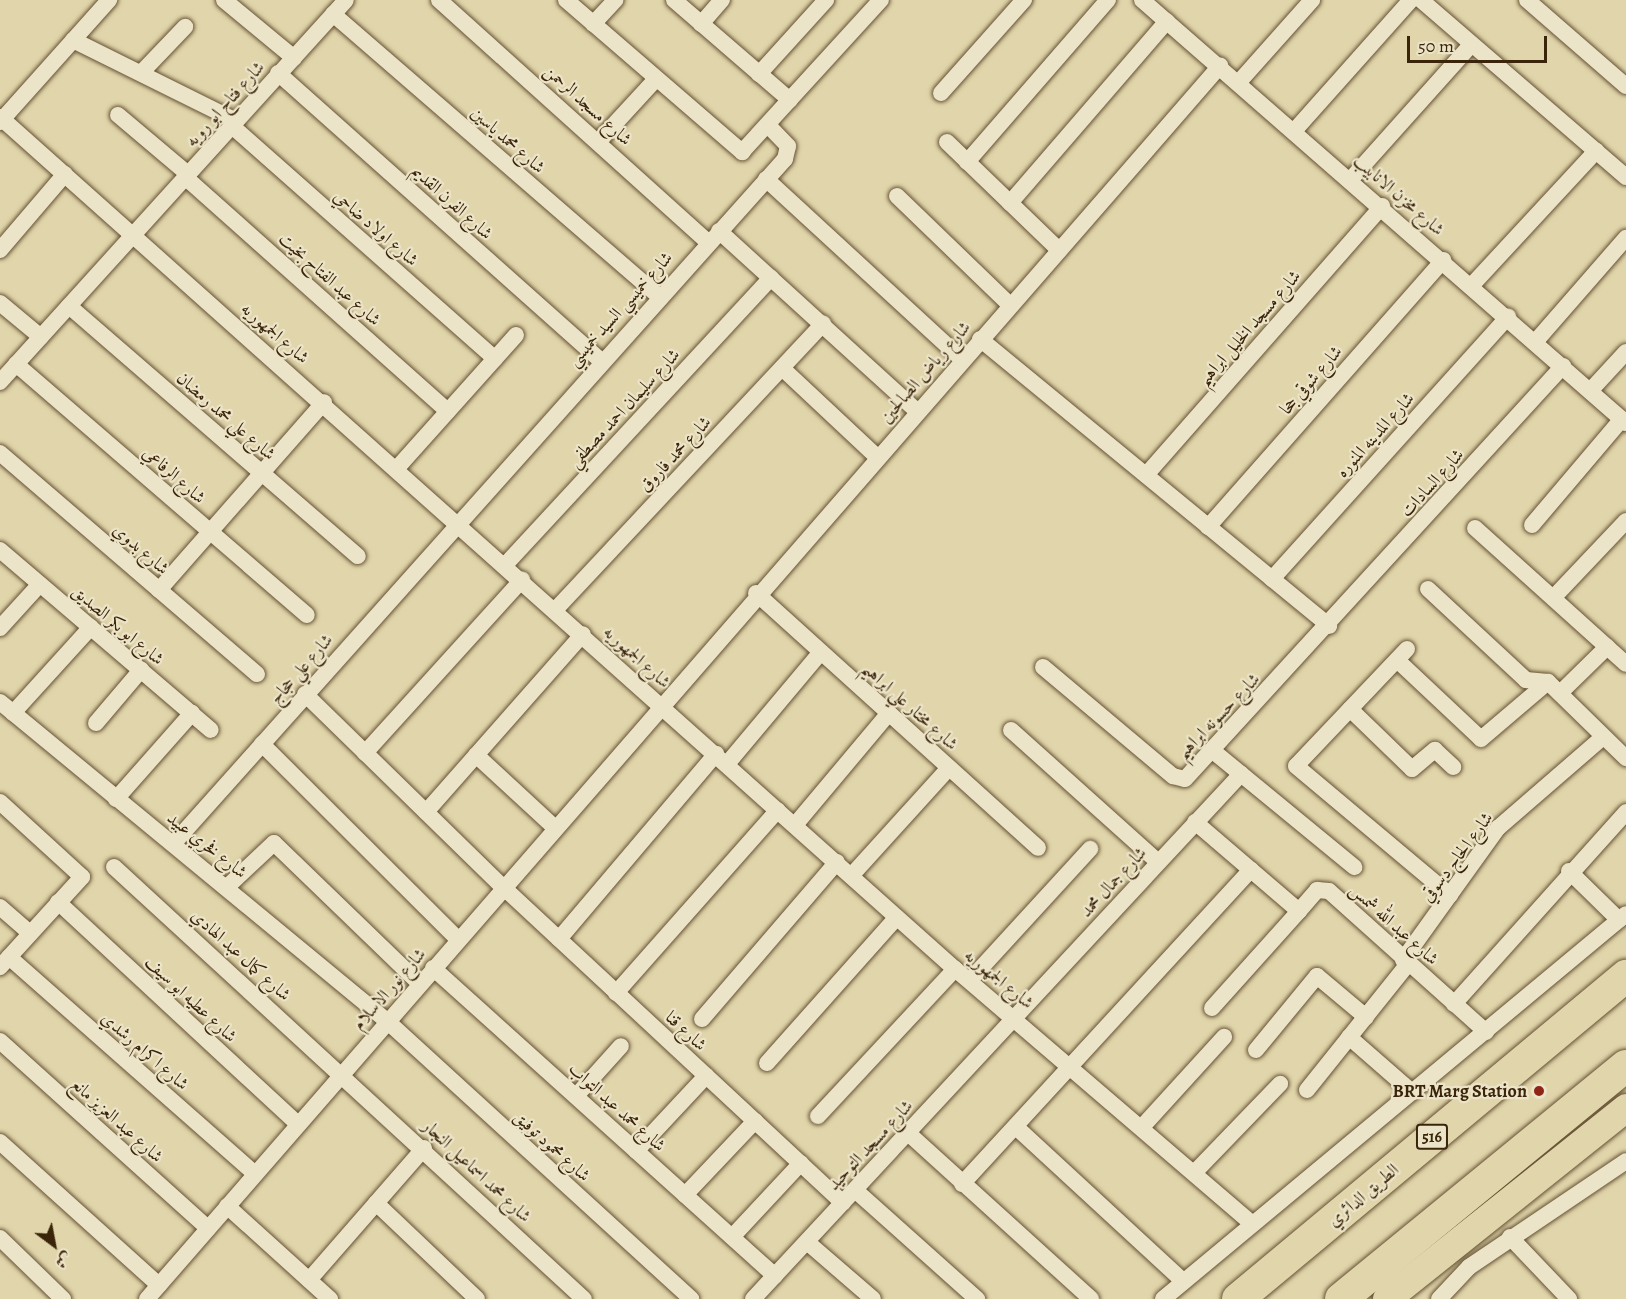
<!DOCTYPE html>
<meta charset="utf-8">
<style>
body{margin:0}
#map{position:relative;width:1626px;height:1299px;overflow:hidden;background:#e1d5ab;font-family:Alegreya,Amiri,serif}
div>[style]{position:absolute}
.roads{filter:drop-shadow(0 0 2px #645132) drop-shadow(0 0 2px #645132)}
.minor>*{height:16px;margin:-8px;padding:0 8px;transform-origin:8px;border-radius:8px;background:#ece4c8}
.trunk>*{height:28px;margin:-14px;padding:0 14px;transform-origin:14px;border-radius:14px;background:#e1d5ab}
.motorway>*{height:32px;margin:-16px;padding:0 16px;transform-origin:16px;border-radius:16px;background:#e1d5ab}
.dots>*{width:16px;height:16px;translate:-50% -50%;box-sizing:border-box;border:3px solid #ece4c8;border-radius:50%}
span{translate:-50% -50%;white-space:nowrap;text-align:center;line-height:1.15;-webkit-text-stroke:4.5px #ece4c8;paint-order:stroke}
.shield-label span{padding:2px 4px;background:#ece4c8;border:2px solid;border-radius:4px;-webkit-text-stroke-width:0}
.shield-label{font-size:16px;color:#3b250a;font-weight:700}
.street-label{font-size:18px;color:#3b250a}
.poi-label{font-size:18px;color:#3b250a;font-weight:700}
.right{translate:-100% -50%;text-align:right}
.north{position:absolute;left:24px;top:1215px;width:60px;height:60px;-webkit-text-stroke:4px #ece4c8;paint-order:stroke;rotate:148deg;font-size:16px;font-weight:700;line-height:24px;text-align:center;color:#3b250a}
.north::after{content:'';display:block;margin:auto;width:21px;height:27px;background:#3b250a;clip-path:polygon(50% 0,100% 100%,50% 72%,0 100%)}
.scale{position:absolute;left:1407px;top:36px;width:140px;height:27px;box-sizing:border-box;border:3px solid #3b250a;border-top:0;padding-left:8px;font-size:18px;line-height:21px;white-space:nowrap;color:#3b250a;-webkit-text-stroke:4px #ece4c8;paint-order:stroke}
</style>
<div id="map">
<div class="roads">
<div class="minor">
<i style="left:224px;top:0;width:91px;rotate:39.6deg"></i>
<i style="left:439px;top:0;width:362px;rotate:42deg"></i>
<i style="left:566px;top:0;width:233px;rotate:40.8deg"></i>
<i style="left:742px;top:152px;width:206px;rotate:-47.6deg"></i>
<i style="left:674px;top:0;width:153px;rotate:40.8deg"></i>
<i style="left:1142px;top:0;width:643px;rotate:41.15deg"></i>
<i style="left:1421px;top:0;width:271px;rotate:40.8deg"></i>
<i style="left:1527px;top:0;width:131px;rotate:41deg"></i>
<i style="left:333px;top:14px;width:430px;rotate:40.9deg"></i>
<i style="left:593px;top:24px;width:33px;rotate:-47deg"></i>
<i style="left:701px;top:24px;width:32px;rotate:-49deg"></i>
<i style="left:73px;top:40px;width:182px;rotate:26.4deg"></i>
<i style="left:141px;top:73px;width:64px;rotate:-46.3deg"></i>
<i style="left:278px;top:73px;width:431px;rotate:41.7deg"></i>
<i style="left:759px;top:74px;width:100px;rotate:-47.8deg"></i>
<i style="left:1239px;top:82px;width:110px;rotate:-48.3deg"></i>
<i style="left:941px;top:93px;width:125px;rotate:-48.3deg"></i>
<i style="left:118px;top:115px;width:92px;rotate:40.1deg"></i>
<i style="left:0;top:117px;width:1280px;rotate:41.74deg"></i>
<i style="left:955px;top:969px;width:390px;rotate:40.6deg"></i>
<i style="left:0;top:122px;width:164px;rotate:-48.2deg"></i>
<i style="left:232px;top:126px;width:351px;rotate:41.5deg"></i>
<i style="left:1295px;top:130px;width:174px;rotate:-48.3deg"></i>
<i style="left:599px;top:141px;width:83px;rotate:-47.4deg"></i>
<i style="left:947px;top:142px;width:156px;rotate:44deg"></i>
<i style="left:967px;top:162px;width:215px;rotate:-49deg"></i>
<i style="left:185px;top:177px;width:352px;rotate:41.7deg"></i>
<i style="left:766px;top:179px;width:266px;rotate:42.6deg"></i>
<i style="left:1351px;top:179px;width:178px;rotate:-48.2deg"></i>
<i style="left:897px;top:196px;width:157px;rotate:44deg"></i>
<i style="left:1010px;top:203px;width:240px;rotate:-49.2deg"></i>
<i style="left:719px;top:231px;width:268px;rotate:42.3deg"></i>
<i style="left:0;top:250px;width:100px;rotate:-49.5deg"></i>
<i style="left:1472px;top:285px;width:183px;rotate:-47.2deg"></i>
<i style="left:0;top:303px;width:53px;rotate:39.7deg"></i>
<i style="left:69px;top:306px;width:382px;rotate:40.9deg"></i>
<i style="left:980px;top:339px;width:452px;rotate:39.4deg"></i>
<i style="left:1536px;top:341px;width:137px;rotate:-48.9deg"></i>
<i style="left:16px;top:364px;width:384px;rotate:40.8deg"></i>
<i style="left:782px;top:368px;width:130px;rotate:43.1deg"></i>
<i style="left:0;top:382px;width:515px;rotate:-47.83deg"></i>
<i style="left:1590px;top:391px;width:53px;rotate:-47.3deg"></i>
<i style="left:0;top:453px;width:339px;rotate:40.7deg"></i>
<i style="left:398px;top:467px;width:177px;rotate:-48.2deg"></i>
<i style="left:1146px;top:475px;width:358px;rotate:-48.7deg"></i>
<i style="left:1532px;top:525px;width:139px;rotate:-49.7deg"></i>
<i style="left:1208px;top:527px;width:356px;rotate:-48.6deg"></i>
<i style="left:1475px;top:528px;width:203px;rotate:42deg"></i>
<i style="left:0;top:550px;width:277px;rotate:40.5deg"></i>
<i style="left:506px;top:564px;width:390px;rotate:-47.2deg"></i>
<i style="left:1272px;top:579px;width:353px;rotate:-48deg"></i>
<i style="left:1428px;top:589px;width:134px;rotate:42.9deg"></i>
<i style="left:1526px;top:680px;width:22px;rotate:5deg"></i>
<i style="left:1548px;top:682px;width:109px;rotate:44.3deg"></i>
<i style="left:159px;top:590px;width:250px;rotate:-48.7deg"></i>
<i style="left:756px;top:593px;width:380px;rotate:42.1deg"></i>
<i style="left:1553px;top:598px;width:106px;rotate:-46.5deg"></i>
<i style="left:556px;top:609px;width:391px;rotate:-46.9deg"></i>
<i style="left:0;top:628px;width:59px;rotate:-47.7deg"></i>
<i style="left:1407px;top:649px;width:161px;rotate:133.5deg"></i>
<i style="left:1296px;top:766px;width:201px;rotate:40deg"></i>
<i style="left:1397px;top:660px;width:115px;rotate:43.2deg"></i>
<i style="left:1481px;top:739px;width:88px;rotate:-40.4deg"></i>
<i style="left:1043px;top:667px;width:170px;rotate:40deg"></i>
<i style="left:1173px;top:776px;width:12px;rotate:14deg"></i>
<i style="left:1185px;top:779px;width:560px;rotate:-47.53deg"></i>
<i style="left:1560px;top:693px;width:66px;rotate:-44.4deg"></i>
<i style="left:305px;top:694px;width:277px;rotate:44.3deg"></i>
<i style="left:503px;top:887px;width:464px;rotate:42.9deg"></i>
<i style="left:0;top:702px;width:502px;rotate:39.5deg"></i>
<i style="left:387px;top:1021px;width:412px;rotate:42.4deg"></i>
<i style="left:1350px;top:709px;width:86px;rotate:44.1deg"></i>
<i style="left:1412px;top:769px;width:30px;rotate:-40deg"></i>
<i style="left:1435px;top:750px;width:25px;rotate:43deg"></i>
<i style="left:13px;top:713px;width:116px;rotate:-47.8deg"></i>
<i style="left:96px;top:723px;width:70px;rotate:-49.7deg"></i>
<i style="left:1011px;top:730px;width:198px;rotate:41.9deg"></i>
<i style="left:262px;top:744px;width:276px;rotate:44.9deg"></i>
<i style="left:1213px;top:751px;width:183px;rotate:39.4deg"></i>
<i style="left:365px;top:753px;width:234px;rotate:-47.8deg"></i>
<i style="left:476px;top:755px;width:106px;rotate:42.7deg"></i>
<i style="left:727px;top:764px;width:146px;rotate:-50deg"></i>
<i style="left:116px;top:799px;width:115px;rotate:-48.5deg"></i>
<i style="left:0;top:802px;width:111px;rotate:42.4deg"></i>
<i style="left:82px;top:877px;width:122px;rotate:132.3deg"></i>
<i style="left:426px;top:812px;width:237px;rotate:-48.6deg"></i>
<i style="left:1195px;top:822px;width:137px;rotate:40.6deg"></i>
<i style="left:1299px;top:911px;width:28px;rotate:-49deg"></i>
<i style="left:1317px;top:890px;width:12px;rotate:5deg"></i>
<i style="left:1329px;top:891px;width:211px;rotate:41.9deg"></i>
<i style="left:795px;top:825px;width:146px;rotate:-50deg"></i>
<i style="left:174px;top:843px;width:917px;rotate:-48.23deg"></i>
<i style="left:785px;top:159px;width:13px;rotate:-77deg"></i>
<i style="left:788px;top:146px;width:29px;rotate:-134deg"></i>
<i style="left:114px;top:867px;width:638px;rotate:42.59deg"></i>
<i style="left:1569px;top:871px;width:70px;rotate:44.4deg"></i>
<i style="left:851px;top:876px;width:146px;rotate:-47.8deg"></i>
<i style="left:228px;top:886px;width:63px;rotate:-43.1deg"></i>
<i style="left:274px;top:843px;width:203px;rotate:44deg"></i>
<i style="left:58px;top:902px;width:327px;rotate:42.8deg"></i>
<i style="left:0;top:907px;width:40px;rotate:41deg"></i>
<i style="left:559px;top:939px;width:243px;rotate:-49.7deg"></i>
<i style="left:9px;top:957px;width:328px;rotate:41.4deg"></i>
<i style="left:1403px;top:960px;width:163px;rotate:-54.3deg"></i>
<i style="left:1498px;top:828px;width:139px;rotate:-40.9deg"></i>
<i style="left:433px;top:968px;width:460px;rotate:42deg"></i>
<i style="left:970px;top:980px;width:178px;rotate:-47.5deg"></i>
<i style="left:616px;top:993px;width:244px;rotate:-48.5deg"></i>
<i style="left:1454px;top:1004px;width:258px;rotate:-48.1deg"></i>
<i style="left:1212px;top:1008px;width:130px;rotate:-48.1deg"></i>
<i style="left:702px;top:1019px;width:207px;rotate:-49.3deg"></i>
<i style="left:1349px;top:1037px;width:84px;rotate:41.1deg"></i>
<i style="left:0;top:1041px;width:280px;rotate:42deg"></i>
<i style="left:1256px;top:1050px;width:96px;rotate:-50.5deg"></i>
<i style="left:1317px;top:976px;width:64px;rotate:39.9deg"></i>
<i style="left:767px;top:1063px;width:195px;rotate:-48.3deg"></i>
<i style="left:1307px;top:1090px;width:161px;rotate:-51.3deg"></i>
<i style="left:576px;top:1096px;width:67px;rotate:-48deg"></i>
<i style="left:818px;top:1116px;width:201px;rotate:-47deg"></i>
<i style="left:1016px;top:1127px;width:227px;rotate:42.7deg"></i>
<i style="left:1142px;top:1127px;width:122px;rotate:-47.7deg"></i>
<i style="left:908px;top:1133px;width:247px;rotate:42.2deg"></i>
<i style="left:0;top:1142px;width:214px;rotate:42deg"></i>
<i style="left:636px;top:1151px;width:103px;rotate:-47deg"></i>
<i style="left:1194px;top:1173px;width:124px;rotate:-46deg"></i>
<i style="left:962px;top:1184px;width:427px;rotate:-47.4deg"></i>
<i style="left:855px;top:1190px;width:164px;rotate:41.8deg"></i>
<i style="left:685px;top:1195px;width:102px;rotate:-46.6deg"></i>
<i style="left:376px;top:1203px;width:139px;rotate:43.5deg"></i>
<i style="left:227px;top:1206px;width:139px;rotate:42.1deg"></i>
<i style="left:732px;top:1237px;width:101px;rotate:-47deg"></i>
<i style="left:1510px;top:1237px;width:86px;rotate:46.4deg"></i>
<i style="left:0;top:1238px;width:88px;rotate:44.1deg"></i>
<i style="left:807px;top:1242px;width:87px;rotate:40.8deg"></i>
<i style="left:309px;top:1280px;width:175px;rotate:-48.9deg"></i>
<i style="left:147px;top:1299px;width:1635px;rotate:-48.97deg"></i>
<i style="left:753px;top:1299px;width:717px;rotate:-47.09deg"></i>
<i style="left:1163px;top:1299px;width:602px;rotate:-39.74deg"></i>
<i style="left:1439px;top:1299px;width:44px;rotate:-46.8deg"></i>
<i style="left:1469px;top:1267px;width:189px;rotate:-34deg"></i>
</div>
<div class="trunk">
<i style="left:1387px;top:1299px;width:306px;rotate:-38.6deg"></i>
</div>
<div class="motorway">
<i style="left:1238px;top:1299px;width:505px;rotate:-39.78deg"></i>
<i style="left:1341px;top:1299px;width:368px;rotate:-39.3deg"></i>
</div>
</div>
<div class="dots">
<i style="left:1539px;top:1091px;background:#8f2418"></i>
</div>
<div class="shield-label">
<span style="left:1432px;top:1137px">516</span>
</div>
<div class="street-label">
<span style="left:225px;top:104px;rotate:-48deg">شارع فتاح ابو رويه</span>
<span style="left:588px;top:105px;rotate:42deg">شارع مسجد الرحمن</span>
<span style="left:508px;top:140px;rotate:41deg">شارع محمد ياسين</span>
<span style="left:1399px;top:195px;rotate:41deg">شارع مخزن الانابيب</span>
<span style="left:452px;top:202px;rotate:42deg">شارع الفرن القديم</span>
<span style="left:376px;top:228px;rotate:41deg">شارع اولاد ضاحي</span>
<span style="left:330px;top:279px;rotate:42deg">شارع عبد الفتاح بخيت</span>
<span style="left:620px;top:309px;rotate:-48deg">شارع خميسي السيد خميسي</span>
<span style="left:1249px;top:328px;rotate:-49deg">شارع مسجد الخليل ابراهيم</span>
<span style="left:275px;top:333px;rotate:41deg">شارع الجمهوريه</span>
<span style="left:925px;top:372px;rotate:-49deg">شارع رياض الصالحين</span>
<span style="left:1311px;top:380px;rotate:-49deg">شارع شوقي جحا</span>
<span style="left:624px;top:408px;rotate:-47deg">شارع سليمان احمد مصطفي</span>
<span style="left:226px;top:416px;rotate:41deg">شارع علي محمد رمضان</span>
<span style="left:1375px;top:435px;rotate:-48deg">شارع المدينه المنوره</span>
<span style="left:675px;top:454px;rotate:-47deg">شارع محمد فاروق</span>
<span style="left:174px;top:475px;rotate:41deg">شارع الرفاعي</span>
<span style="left:1432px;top:483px;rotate:-48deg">شارع السادات</span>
<span style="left:141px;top:549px;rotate:41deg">شارع بدوي</span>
<span style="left:118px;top:625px;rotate:40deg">شارع ابو بكر الصديق</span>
<span style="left:637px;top:657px;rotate:42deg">شارع الجمهوريه</span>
<span style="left:301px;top:669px;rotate:-49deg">شارع علي حجاج</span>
<span style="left:910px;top:706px;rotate:42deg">شارع مختار علي ابراهيم</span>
<span style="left:1218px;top:716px;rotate:-46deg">شارع حسونه ابراهيم</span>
<span style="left:207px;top:845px;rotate:38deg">شارع فخري عبيد</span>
<span style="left:1457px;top:857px;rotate:-53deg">شارع الحاج دسوقي</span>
<span style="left:1113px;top:882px;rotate:-47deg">شارع جمال محمد</span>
<span style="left:1394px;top:924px;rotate:42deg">شارع عبد الله شمس</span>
<span style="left:241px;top:955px;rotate:42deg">شارع كمال عبد الهادي</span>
<span style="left:999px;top:979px;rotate:39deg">شارع الجمهوريه</span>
<span style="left:389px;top:989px;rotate:-49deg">شارع نور الاسلام</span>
<span style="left:191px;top:999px;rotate:43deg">شارع عطيه ابو سيف</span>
<span style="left:686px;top:1031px;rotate:43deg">شارع قنا</span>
<span style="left:145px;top:1051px;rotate:41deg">شارع اكرام رشدي</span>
<span style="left:617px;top:1107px;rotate:42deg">شارع محمد عبد التواب</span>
<span style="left:117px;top:1120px;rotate:42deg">شارع عبد العزيز مانع</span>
<span style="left:870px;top:1145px;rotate:-47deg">شارع مسجد التوحيد</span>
<span style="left:552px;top:1146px;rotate:42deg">شارع محمود توفيق</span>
<span style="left:477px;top:1171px;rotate:43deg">شارع محمد اسماعيل النجار</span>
<span style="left:1363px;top:1195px;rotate:-40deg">الطريق الدائري</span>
</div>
<div class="poi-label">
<span class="right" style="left:1527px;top:1091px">BRT Marg Station</span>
</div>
<div class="north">ش</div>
<div class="scale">50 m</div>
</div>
